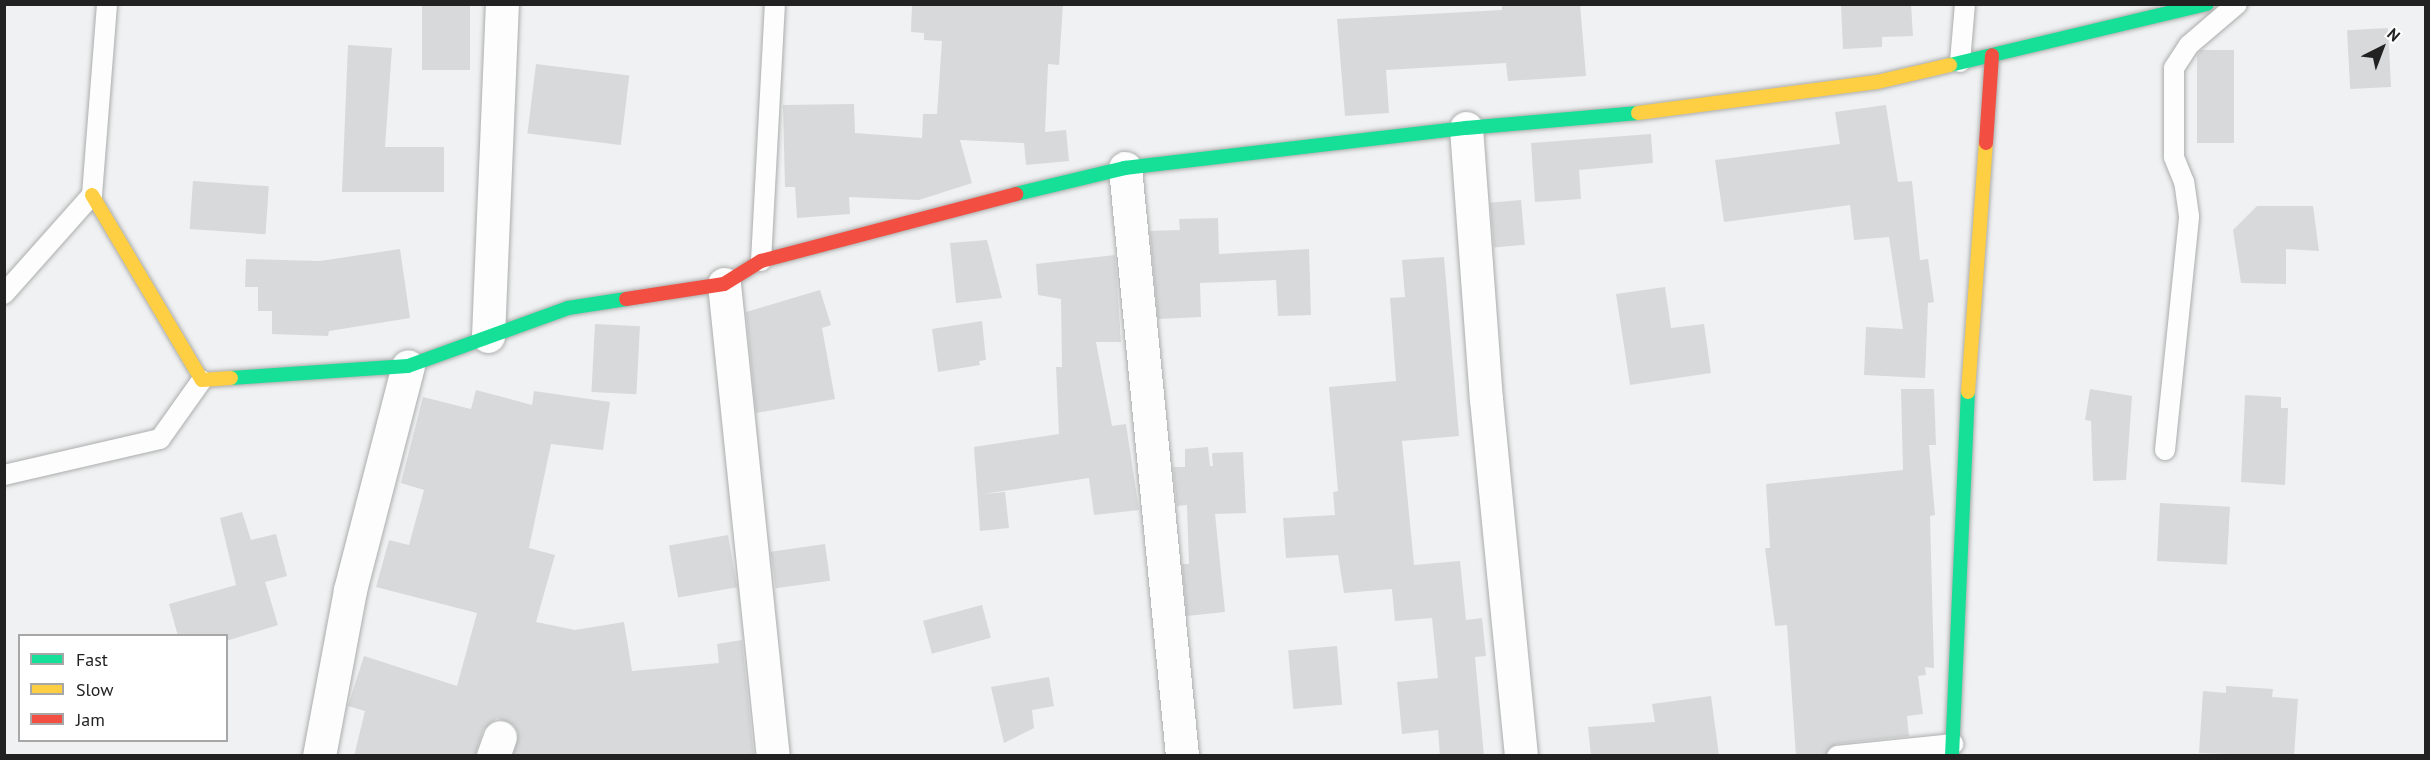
<!DOCTYPE html>
<style>
body{margin:0}
#map{position:relative;width:2430px;height:760px;overflow:hidden;background:#f0f1f2;font-family:"PT Sans",sans-serif}
div>[style]{position:absolute}
.building>*{inset:0;background:#d8d9da;transform-origin:0 0}
.roads{filter:drop-shadow(0 0 2px #acadad) drop-shadow(0 0 2px #acadad)}
.lane>*{height:20px;margin:-10px;padding:0 10px;transform-origin:10px;border-radius:10px;background:#fdfdfd}
.street>*{height:33px;margin:-16.5px;padding:0 16.5px;transform-origin:16.5px;border-radius:16.5px;background:#fdfdfd}
.fast>*{height:14px;margin:-7px;padding:0 7px;transform-origin:7px;border-radius:7px;background:#16e098}
.slow>*{height:14px;margin:-7px;padding:0 7px;transform-origin:7px;border-radius:7px;background:#ffcf43}
.jam>*{height:14px;margin:-7px;padding:0 7px;transform-origin:7px;border-radius:7px;background:#f24e42}
span{translate:-50% -50%;white-space:nowrap;text-align:center;line-height:1.15;-webkit-text-stroke:4.5px #fff;paint-order:stroke}
.frame{position:absolute;inset:0;border:6px solid #222223;pointer-events:none}
.legend{position:absolute;left:18px;top:634px;width:210px;height:108px;box-sizing:border-box;background:#fff;border:2px solid #a7a7a7;margin:0;padding:8px 10px;list-style:none;font-size:18px;color:#222223}
.legend li{display:flex;align-items:center;gap:12px;height:30px}
.legend b{width:30px;border:2px solid #a7a7a7}
.north{position:absolute;left:2352px;top:18px;width:60px;height:60px;-webkit-text-stroke:4px #fff;paint-order:stroke;rotate:42deg;font-size:16px;font-weight:700;line-height:24px;text-align:center;color:#222223}
.north::after{content:'';display:block;margin:auto;width:21px;height:27px;background:#222223;clip-path:polygon(50% 0,100% 100%,50% 72%,0 100%)}
</style>
<div id="map">
<div class="building">
<i style="left:422px;top:4px;width:48px;height:66px"></i>
<i style="clip-path:polygon(912px 4px,1063px 4px,1059px 65px,1048px 64px,1045px 132px,1066px 130px,1069px 161px,1026px 165px,1024px 143px,960px 140px,972px 183px,919px 200px,849px 197px,850px 214px,797px 218px,795px 187px,785px 187px,783px 105px,854px 104px,855px 133px,922px 138px,923px 114px,937px 114px,942px 41px,924px 40px,924px 33px,911px 32px)"></i>
<i style="clip-path:polygon(1502px 4px,1580px 4px,1586px 76px,1508px 81px,1506px 63px,1386px 70px,1389px 113px,1345px 116px,1337px 19px,1502px 10px)"></i>
<i style="clip-path:polygon(1841px 4px,1911px 4px,1913px 36px,1882px 37px,1882px 47px,1843px 49px)"></i>
<i style="left:2388px;top:28px;width:59px;height:41px;rotate:87deg"></i>
<i style="clip-path:polygon(348px 45px,392px 48px,385px 147px,444px 147px,444px 192px,342px 192px)"></i>
<i style="clip-path:polygon(2201px 50px,2234px 50px,2234px 143px,2197px 143px,2197px 55px)"></i>
<i style="left:536px;top:64px;width:94px;height:70px;rotate:7deg"></i>
<i style="clip-path:polygon(1886px 105px,1898px 182px,1912px 181px,1920px 260px,1928px 259px,1934px 302px,1928px 303px,1925px 378px,1864px 375px,1866px 327px,1903px 329px,1889px 237px,1854px 240px,1850px 205px,1724px 222px,1715px 160px,1840px 144px,1835px 112px)"></i>
<i style="clip-path:polygon(1651px 134px,1653px 163px,1579px 170px,1581px 199px,1535px 202px,1531px 143px)"></i>
<i style="left:193px;top:181px;width:76px;height:48px;rotate:4deg"></i>
<i style="left:1521px;top:200px;width:45px;height:31px;rotate:85deg"></i>
<i style="clip-path:polygon(2257px 206px,2313px 206px,2319px 251px,2286px 249px,2286px 284px,2241px 283px,2233px 230px)"></i>
<i style="clip-path:polygon(1218px 218px,1219px 254px,1309px 249px,1311px 315px,1278px 316px,1276px 280px,1200px 283px,1201px 317px,1158px 319px,1150px 231px,1180px 230px,1179px 219px)"></i>
<i style="clip-path:polygon(987px 240px,1002px 298px,956px 303px,950px 243px)"></i>
<i style="clip-path:polygon(400px 249px,410px 318px,329px 331px,328px 336px,272px 334px,272px 311px,258px 311px,258px 287px,245px 287px,246px 259px,320px 261px)"></i>
<i style="clip-path:polygon(1115px 255px,1121px 342px,1096px 342px,1112px 426px,1126px 424px,1139px 510px,1094px 515px,1089px 478px,983px 494px,1005px 492px,1009px 528px,980px 531px,974px 447px,1059px 434px,1056px 367px,1062px 367px,1061px 299px,1038px 295px,1036px 264px)"></i>
<i style="clip-path:polygon(1444px 257px,1459px 436px,1402px 441px,1414px 565px,1460px 561px,1466px 620px,1482px 618px,1486px 656px,1475px 657px,1484px 756px,1440px 756px,1438px 730px,1402px 734px,1397px 682px,1438px 678px,1432px 618px,1395px 621px,1392px 589px,1344px 593px,1338px 555px,1286px 558px,1283px 518px,1335px 515px,1333px 492px,1338px 491px,1329px 387px,1396px 381px,1390px 298px,1405px 297px,1402px 260px)"></i>
<i style="clip-path:polygon(1665px 287px,1671px 328px,1704px 324px,1711px 373px,1630px 385px,1616px 294px)"></i>
<i style="clip-path:polygon(820px 290px,831px 325px,822px 328px,835px 399px,756px 413px,746px 312px)"></i>
<i style="clip-path:polygon(982px 321px,986px 360px,979px 361px,980px 365px,938px 372px,932px 329px)"></i>
<i style="left:595px;top:324px;width:45px;height:68px;rotate:3deg"></i>
<i style="clip-path:polygon(1901px 389px,1934px 389px,1936px 445px,1929px 445px,1935px 515px,1930px 516px,1934px 668px,1925px 667px,1926px 675px,1918px 676px,1923px 714px,1907px 716px,1909px 736px,1836px 744px,1825px 756px,1796px 756px,1787px 625px,1775px 626px,1765px 548px,1770px 548px,1766px 484px,1903px 470px)"></i>
<i style="clip-path:polygon(2090px 389px,2132px 396px,2126px 480px,2093px 481px,2091px 421px,2085px 420px)"></i>
<i style="clip-path:polygon(476px 390px,532px 405px,534px 391px,610px 402px,603px 450px,551px 444px,529px 548px,555px 555px,536px 622px,575px 630px,624px 622px,632px 671px,719px 663px,717px 644px,742px 640px,754px 756px,513px 756px,518px 733px,514px 725px,497px 718px,483px 730px,475px 756px,354px 756px,365px 711px,348px 706px,364px 656px,457px 686px,477px 613px,376px 587px,389px 540px,409px 545px,424px 490px,401px 483px,423px 397px,471px 409px)"></i>
<i style="clip-path:polygon(2245px 395px,2281px 397px,2281px 408px,2288px 408px,2285px 485px,2241px 482px)"></i>
<i style="clip-path:polygon(1208px 447px,1210px 466px,1213px 466px,1212px 453px,1243px 452px,1246px 513px,1215px 514px,1225px 612px,1187px 616px,1182px 564px,1189px 564px,1187px 505px,1177px 506px,1173px 467px,1185px 467px,1185px 449px)"></i>
<i style="left:2160px;top:503px;width:70px;height:58px;rotate:3deg"></i>
<i style="clip-path:polygon(242px 512px,251px 540px,276px 534px,287px 576px,265px 582px,278px 625px,226px 641px,226px 636px,178px 636px,169px 604px,236px 585px,220px 518px)"></i>
<i style="left:728px;top:535px;width:53px;height:60px;rotate:80deg"></i>
<i style="left:825px;top:544px;width:37px;height:55px;rotate:82deg"></i>
<i style="left:982px;top:605px;width:34px;height:61px;rotate:75deg"></i>
<i style="left:1337px;top:646px;width:59px;height:49px;rotate:85deg"></i>
<i style="clip-path:polygon(1049px 677px,1054px 706px,1032px 710px,1034px 728px,1004px 743px,991px 687px)"></i>
<i style="clip-path:polygon(2226px 686px,2273px 689px,2272px 697px,2298px 699px,2294px 756px,2199px 753px,2203px 691px,2226px 693px)"></i>
<i style="clip-path:polygon(1711px 696px,1719px 756px,1591px 756px,1588px 727px,1655px 722px,1652px 704px)"></i>
</div>
<div class="roads">
<div class="lane">
<i style="left:1960px;top:62px;width:58px;rotate:-85.1deg"></i>
<i style="left:761px;top:261px;width:257px;rotate:-86.9deg"></i>
<i style="left:4px;top:294px;width:132px;rotate:-48.4deg"></i>
<i style="left:92px;top:195px;width:192px;rotate:-85.5deg"></i>
<i style="left:2165px;top:450px;width:235px;rotate:-84.1deg"></i>
<i style="left:2189px;top:216px;width:34px;rotate:-98deg"></i>
<i style="left:2184px;top:182px;width:27px;rotate:-112deg"></i>
<i style="left:2174px;top:157px;width:89px;rotate:-90deg"></i>
<i style="left:2174px;top:68px;width:27px;rotate:-57deg"></i>
<i style="left:2189px;top:45px;width:63px;rotate:-40.5deg"></i>
<i style="left:4px;top:475px;width:160px;rotate:-13deg"></i>
<i style="left:160px;top:439px;width:72px;rotate:-54.6deg"></i>
<i style="left:1837px;top:756px;width:117px;rotate:-5.9deg"></i>
</div>
<div class="street">
<i style="left:1466px;top:128px;width:272px;rotate:85.8deg"></i>
<i style="left:1486px;top:399px;width:359px;rotate:84.4deg"></i>
<i style="left:1125px;top:168px;width:591px;rotate:84.46deg"></i>
<i style="left:724px;top:284px;width:475px;rotate:84.1deg"></i>
<i style="left:488px;top:336px;width:332px;rotate:-87.6deg"></i>
<i style="left:319px;top:756px;width:169px;rotate:-79.4deg"></i>
<i style="left:350px;top:590px;width:231px;rotate:-75.5deg"></i>
<i style="left:493px;top:756px;width:20px;rotate:-70deg"></i>
</div>
<div class="fast">
<i style="left:1950px;top:65px;width:264px;rotate:-13.4deg"></i>
<i style="left:1016px;top:194px;width:112px;rotate:-13.4deg"></i>
<i style="left:1125px;top:168px;width:343px;rotate:-6.7deg"></i>
<i style="left:1466px;top:128px;width:173px;rotate:-5deg"></i>
<i style="left:231px;top:378px;width:177px;rotate:-3.9deg"></i>
<i style="left:408px;top:366px;width:170px;rotate:-19.9deg"></i>
<i style="left:568px;top:308px;width:59px;rotate:-8.8deg"></i>
<i style="left:1952px;top:756px;width:364px;rotate:-87.5deg"></i>
</div>
<div class="slow">
<i style="left:1638px;top:113px;width:241px;rotate:-7.4deg"></i>
<i style="left:1877px;top:82px;width:75px;rotate:-13.1deg"></i>
<i style="left:92px;top:195px;width:215px;rotate:59.3deg"></i>
<i style="left:202px;top:380px;width:29px;rotate:-4deg"></i>
<i style="left:1968px;top:392px;width:250px;rotate:-85.9deg"></i>
</div>
<div class="jam">
<i style="left:1986px;top:143px;width:88px;rotate:-86.1deg"></i>
<i style="left:626px;top:299px;width:99px;rotate:-8.7deg"></i>
<i style="left:724px;top:284px;width:44px;rotate:-31.9deg"></i>
<i style="left:761px;top:261px;width:264px;rotate:-14.7deg"></i>
</div>
</div>
<div class="frame"></div>
<ul class="legend">
<li><b style="height:8px;background:#16e098"></b>Fast</li>
<li><b style="height:8px;background:#ffcf43"></b>Slow</li>
<li><b style="height:8px;background:#f24e42"></b>Jam</li>
</ul>
<div class="north">N</div>
</div>
